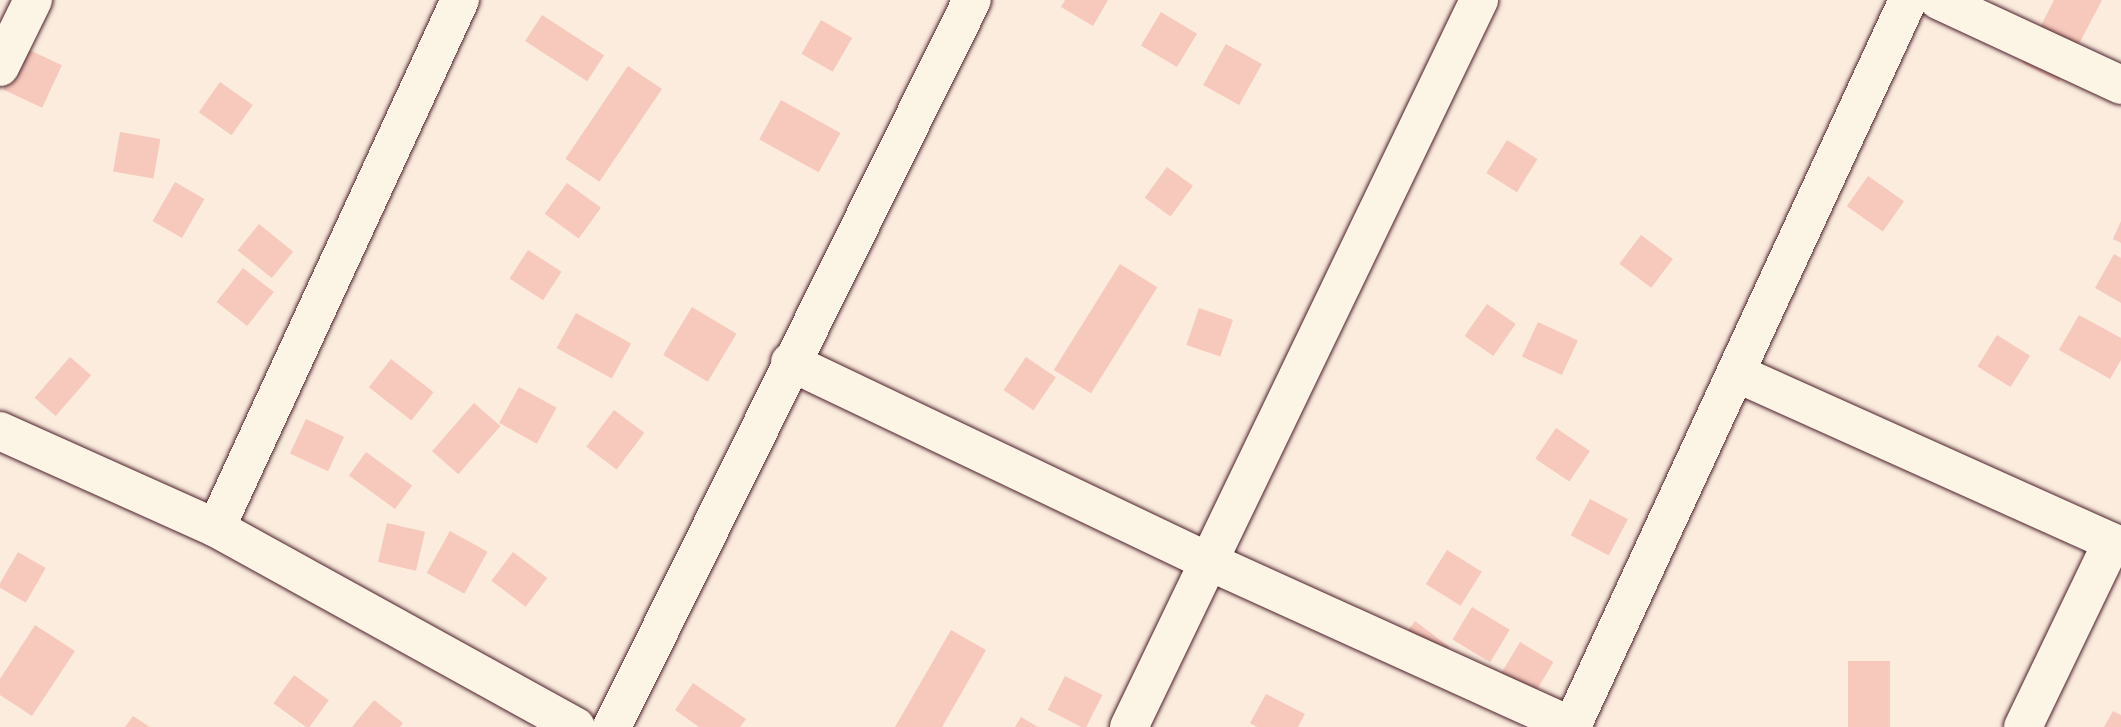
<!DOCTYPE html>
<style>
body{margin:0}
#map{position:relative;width:2121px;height:727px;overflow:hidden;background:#fbecdd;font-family:"Gochi Hand",sans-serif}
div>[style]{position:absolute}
.building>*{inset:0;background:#f7c9bc;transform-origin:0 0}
.roads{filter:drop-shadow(0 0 2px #4a1f2b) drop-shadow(0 0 2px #4a1f2b)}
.street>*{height:38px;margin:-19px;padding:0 19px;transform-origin:19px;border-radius:19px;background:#fcf5e5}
span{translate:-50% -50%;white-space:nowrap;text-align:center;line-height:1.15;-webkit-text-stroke:7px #fcf5e5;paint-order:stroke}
</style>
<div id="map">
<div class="building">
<i style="clip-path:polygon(1065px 0,1108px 0,1093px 26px,1061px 7px)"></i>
<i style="clip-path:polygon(2054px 0,2102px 0,2059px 82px,2022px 63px)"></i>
<i style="left:1161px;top:12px;width:42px;height:39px;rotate:31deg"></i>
<i style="left:542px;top:15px;width:74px;height:31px;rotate:33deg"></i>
<i style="left:821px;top:20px;width:36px;height:39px;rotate:30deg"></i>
<i style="left:1226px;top:44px;width:41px;height:47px;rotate:29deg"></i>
<i style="left:23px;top:47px;width:43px;height:47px;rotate:25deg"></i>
<i style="left:628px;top:66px;width:41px;height:112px;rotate:34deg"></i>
<i style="left:220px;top:82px;width:40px;height:37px;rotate:35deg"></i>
<i style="left:781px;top:100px;width:68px;height:45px;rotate:29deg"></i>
<i style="left:120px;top:132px;width:41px;height:40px;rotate:10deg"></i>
<i style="left:1507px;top:140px;width:36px;height:39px;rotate:32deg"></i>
<i style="left:1167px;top:167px;width:32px;height:38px;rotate:36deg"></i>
<i style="left:1868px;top:176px;width:44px;height:37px;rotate:35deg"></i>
<i style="left:175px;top:182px;width:34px;height:45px;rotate:30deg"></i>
<i style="left:567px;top:183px;width:42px;height:38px;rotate:36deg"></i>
<i style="clip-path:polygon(2121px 221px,2121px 243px,2113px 239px)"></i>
<i style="left:259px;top:224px;width:44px;height:34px;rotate:39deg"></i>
<i style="left:1641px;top:235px;width:40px;height:36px;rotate:37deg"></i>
<i style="left:528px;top:250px;width:40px;height:34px;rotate:33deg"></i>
<i style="clip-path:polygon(2114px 254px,2121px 258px,2121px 303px,2095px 288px)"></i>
<i style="left:1120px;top:264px;width:44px;height:125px;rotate:32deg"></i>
<i style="left:243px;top:268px;width:39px;height:43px;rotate:38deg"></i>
<i style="left:1487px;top:304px;width:35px;height:39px;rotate:35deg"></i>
<i style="left:692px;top:307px;width:52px;height:56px;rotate:31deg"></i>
<i style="left:1199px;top:308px;width:36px;height:39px;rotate:19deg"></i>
<i style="left:576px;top:313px;width:63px;height:40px;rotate:29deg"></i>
<i style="clip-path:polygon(2079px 315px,2121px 338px,2121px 360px,2110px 379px,2059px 350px)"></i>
<i style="left:1538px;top:322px;width:44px;height:38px;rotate:25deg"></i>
<i style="left:1997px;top:335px;width:39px;height:37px;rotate:32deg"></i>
<i style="left:70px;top:357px;width:28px;height:54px;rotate:41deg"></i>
<i style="left:1026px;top:357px;width:36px;height:40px;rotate:34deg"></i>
<i style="left:391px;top:359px;width:54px;height:36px;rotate:38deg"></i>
<i style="left:519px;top:387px;width:43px;height:41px;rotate:29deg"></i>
<i style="left:474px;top:403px;width:35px;height:64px;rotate:41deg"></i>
<i style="left:614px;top:410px;width:38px;height:46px;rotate:37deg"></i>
<i style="left:306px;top:419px;width:42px;height:38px;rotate:25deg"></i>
<i style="left:1556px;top:428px;width:41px;height:37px;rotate:34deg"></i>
<i style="left:366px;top:452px;width:57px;height:29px;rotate:36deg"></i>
<i style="left:1590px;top:499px;width:43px;height:41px;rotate:28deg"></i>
<i style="left:387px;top:523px;width:39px;height:40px;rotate:13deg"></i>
<i style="left:450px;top:531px;width:43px;height:48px;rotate:29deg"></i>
<i style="left:1447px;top:550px;width:41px;height:40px;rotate:32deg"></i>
<i style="left:18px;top:552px;width:32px;height:40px;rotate:30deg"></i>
<i style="left:513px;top:552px;width:43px;height:36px;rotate:37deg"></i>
<i style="left:1472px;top:607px;width:44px;height:38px;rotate:31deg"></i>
<i style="left:1415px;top:621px;width:43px;height:42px;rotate:37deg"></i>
<i style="clip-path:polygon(35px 625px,75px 651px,32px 716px,0 695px,0 679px)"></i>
<i style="clip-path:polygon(951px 630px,986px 650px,942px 727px,895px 727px)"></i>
<i style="left:1520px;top:642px;width:39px;height:55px;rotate:31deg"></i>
<i style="left:1848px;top:661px;width:42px;height:66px"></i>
<i style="left:294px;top:675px;width:43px;height:35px;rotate:36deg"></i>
<i style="left:1065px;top:676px;width:42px;height:38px;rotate:27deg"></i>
<i style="clip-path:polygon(693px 683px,746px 719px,740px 727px,699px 727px,675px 710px)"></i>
<i style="clip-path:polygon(1266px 694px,1305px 714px,1298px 727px,1257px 727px,1250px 723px)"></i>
<i style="clip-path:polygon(374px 700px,403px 723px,400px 727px,352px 727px)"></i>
<i style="clip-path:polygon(2113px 711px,2121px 715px,2121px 727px,2104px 727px)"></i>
<i style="clip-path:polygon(133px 716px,150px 727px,125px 727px)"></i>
<i style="clip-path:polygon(1021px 717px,1038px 727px,1015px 727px)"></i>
</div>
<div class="roads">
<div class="street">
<i style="left:1938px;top:0;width:202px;rotate:24.9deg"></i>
<i style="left:0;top:67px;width:75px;rotate:-63.8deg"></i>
<i style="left:790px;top:362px;width:465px;rotate:25.5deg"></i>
<i style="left:1210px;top:562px;width:400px;rotate:24.4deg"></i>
<i style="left:1736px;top:373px;width:422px;rotate:24.2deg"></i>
<i style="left:0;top:431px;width:237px;rotate:24.2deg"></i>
<i style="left:216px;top:528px;width:411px;rotate:28.9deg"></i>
<i style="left:216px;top:528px;width:582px;rotate:-65.2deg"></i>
<i style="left:1572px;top:726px;width:800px;rotate:-65.16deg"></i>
<i style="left:612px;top:727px;width:811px;rotate:-63.66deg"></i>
<i style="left:1129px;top:727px;width:807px;rotate:-64.29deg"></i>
<i style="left:2023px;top:727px;width:205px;rotate:-64.3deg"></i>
</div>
</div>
</div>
